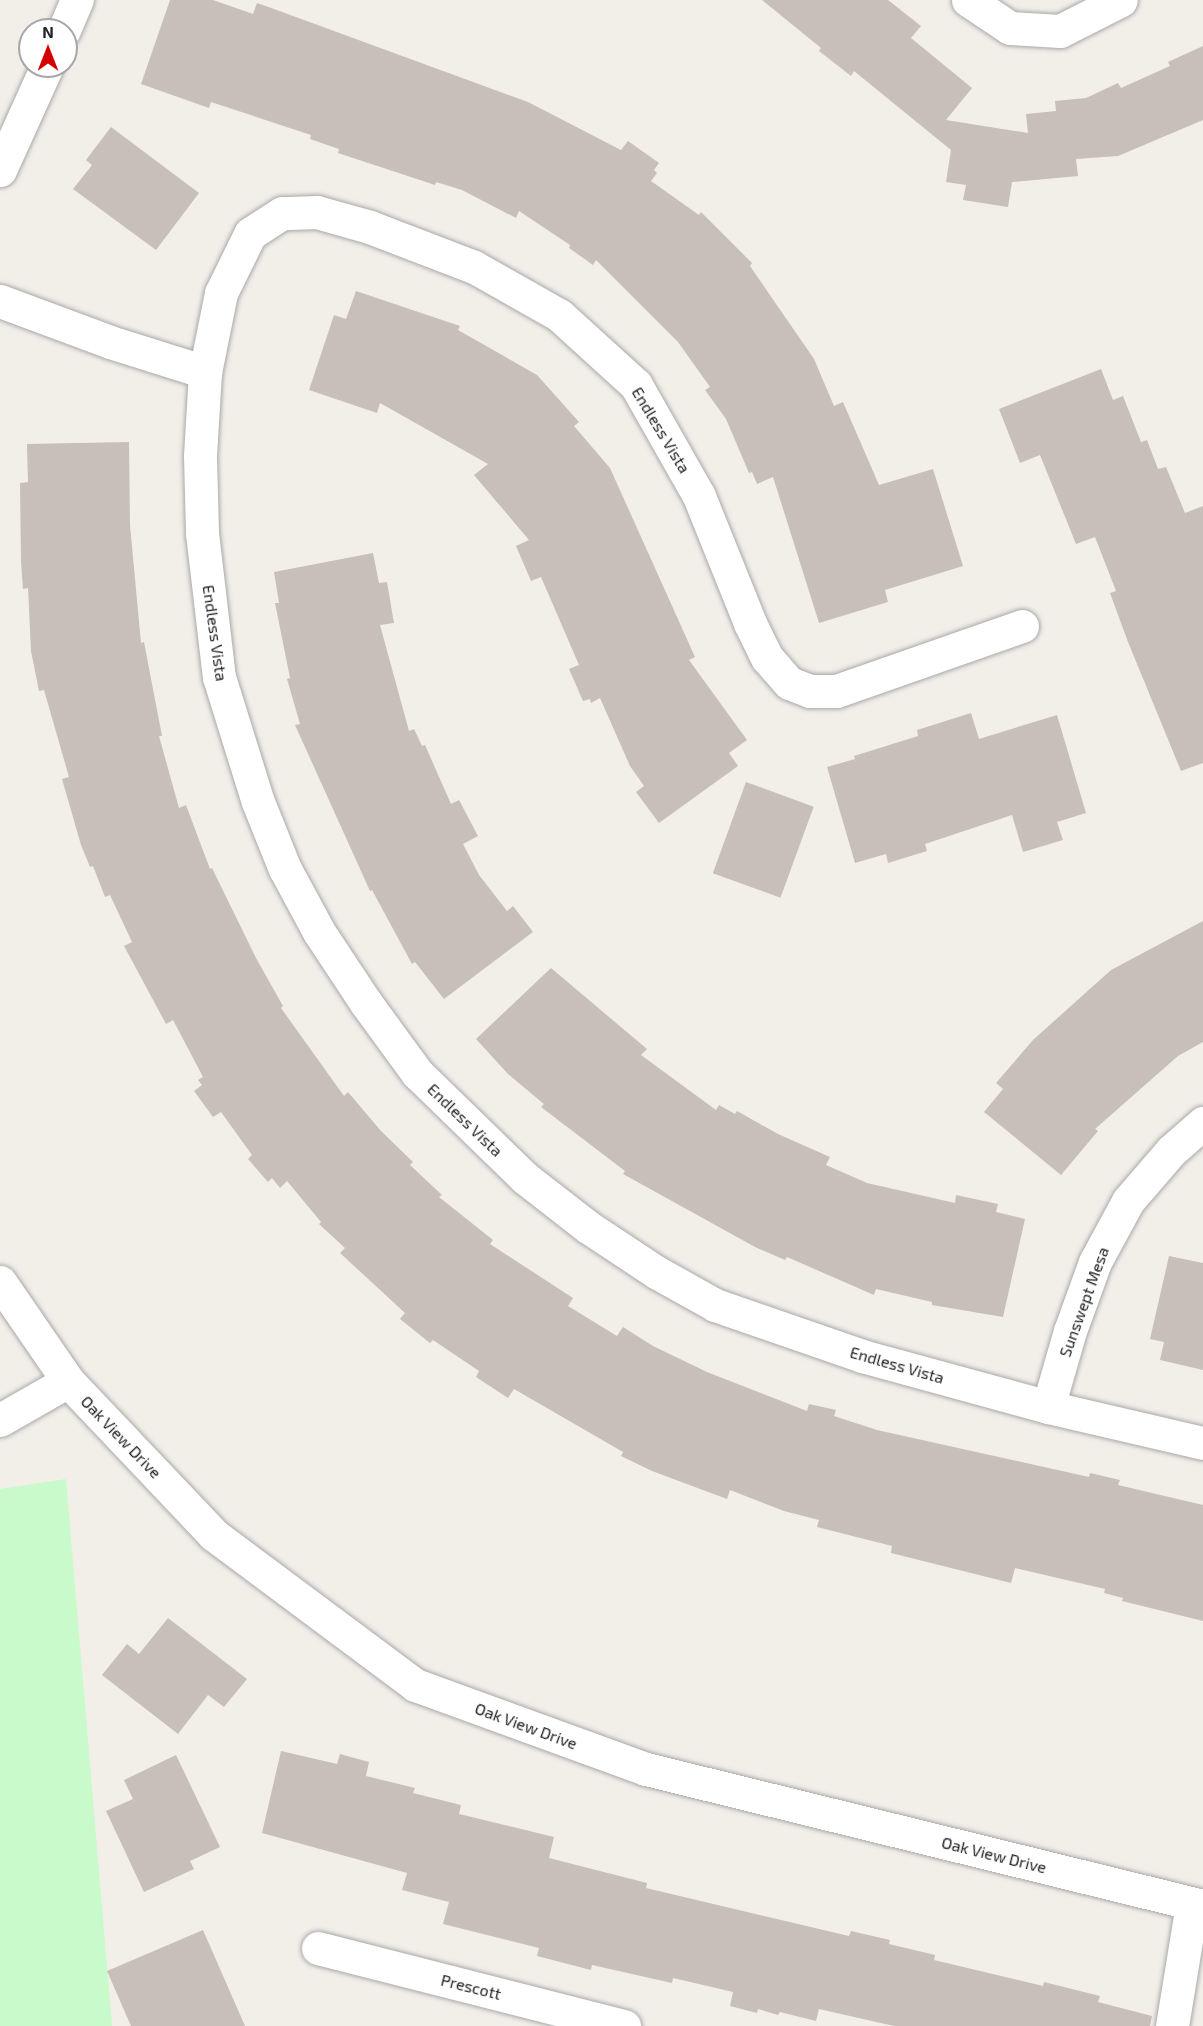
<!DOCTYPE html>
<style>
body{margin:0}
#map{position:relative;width:1203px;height:2026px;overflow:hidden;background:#f2efe9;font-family:"Exo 2",sans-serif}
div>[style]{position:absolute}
.park>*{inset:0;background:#c8facc}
.building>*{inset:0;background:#c7bfb8;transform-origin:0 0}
.roads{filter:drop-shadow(0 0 2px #a9a9a9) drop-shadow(0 0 2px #a9a9a9)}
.minor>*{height:33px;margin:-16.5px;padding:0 16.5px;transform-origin:16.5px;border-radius:16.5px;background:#fff}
span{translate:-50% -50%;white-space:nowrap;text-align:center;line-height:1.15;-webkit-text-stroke:4.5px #fff;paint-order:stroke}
.street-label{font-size:16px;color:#222}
.north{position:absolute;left:18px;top:18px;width:60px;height:60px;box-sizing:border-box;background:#fff;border:2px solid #a7a7a7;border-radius:50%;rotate:0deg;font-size:16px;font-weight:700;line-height:24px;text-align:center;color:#222}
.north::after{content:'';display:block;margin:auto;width:21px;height:27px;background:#d40000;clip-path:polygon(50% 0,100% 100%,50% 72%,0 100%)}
</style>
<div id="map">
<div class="park">
<i style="clip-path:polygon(66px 1479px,112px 2026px,0 2026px,0 1489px)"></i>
</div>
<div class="building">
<i style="clip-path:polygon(170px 0,213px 0,253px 14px,257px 3px,274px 9px,528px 102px,621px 150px,628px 141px,659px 163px,654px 170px,657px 173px,651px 181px,699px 215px,701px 212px,752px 263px,750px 266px,814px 359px,834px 406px,843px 402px,879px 485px,933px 469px,963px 566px,885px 590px,888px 602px,819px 623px,773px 477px,757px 484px,752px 472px,749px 473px,726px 419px,705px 390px,710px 387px,678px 342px,596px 260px,593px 265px,569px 248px,570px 245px,519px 211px,516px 218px,462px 190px,436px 182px,435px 185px,338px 153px,339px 149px,310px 139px,311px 135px,211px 102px,209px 108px,141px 84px)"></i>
<i style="clip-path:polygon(762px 0,888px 0,921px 26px,911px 38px,972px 88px,946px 120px,1028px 133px,1026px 114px,1056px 111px,1055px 101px,1086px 98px,1118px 83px,1121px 88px,1170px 66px,1168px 62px,1203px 46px,1203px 120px,1118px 156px,1076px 159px,1078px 176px,1012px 182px,1008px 207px,963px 200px,966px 185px,946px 182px,951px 150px,854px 71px,851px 76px,819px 51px,821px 48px)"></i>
<i style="clip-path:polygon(111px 127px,199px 193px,156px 250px,73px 189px,92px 165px,86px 160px)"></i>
<i style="clip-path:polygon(356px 291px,460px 326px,458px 330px,537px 375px,579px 422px,574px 426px,610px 468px,695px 657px,689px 660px,747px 740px,729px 753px,738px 766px,659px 823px,636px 792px,644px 786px,630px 766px,600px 698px,591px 703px,590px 699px,583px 701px,569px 669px,579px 665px,541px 577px,531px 581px,516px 546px,529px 540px,474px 475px,488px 464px,380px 403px,377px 413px,309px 390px,334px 315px,346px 319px)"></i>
<i style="clip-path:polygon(1101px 369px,1113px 400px,1123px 396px,1141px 442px,1147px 440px,1158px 469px,1166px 467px,1185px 513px,1203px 506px,1203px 763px,1181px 771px,1128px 642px,1110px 593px,1116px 591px,1095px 537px,1076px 544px,1040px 455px,1020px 463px,999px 409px)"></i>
<i style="clip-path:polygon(129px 442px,130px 525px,141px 643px,144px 642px,162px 736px,159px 736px,179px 808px,186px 805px,210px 869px,212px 868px,256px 958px,283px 1006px,281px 1008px,344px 1096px,348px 1092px,381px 1131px,413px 1162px,410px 1165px,442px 1195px,439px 1197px,493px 1240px,490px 1244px,573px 1298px,568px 1306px,617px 1336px,623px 1327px,653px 1346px,707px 1372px,807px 1411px,809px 1404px,836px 1410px,834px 1416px,877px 1430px,1089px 1477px,1090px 1473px,1120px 1480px,1118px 1485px,1203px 1505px,1203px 1621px,1122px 1601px,1123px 1598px,1104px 1593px,1105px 1589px,1015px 1568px,1011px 1583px,891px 1553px,892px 1546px,817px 1527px,819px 1520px,784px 1511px,730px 1490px,727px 1499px,652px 1471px,621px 1456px,623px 1452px,514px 1389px,508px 1398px,476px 1377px,479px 1371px,433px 1340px,430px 1343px,400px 1319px,405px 1313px,340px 1253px,345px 1248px,319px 1224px,321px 1222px,287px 1181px,280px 1188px,272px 1178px,268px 1182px,248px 1159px,252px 1155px,221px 1112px,213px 1117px,194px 1091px,202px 1085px,198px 1080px,203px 1077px,173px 1020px,166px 1024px,124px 946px,132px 942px,110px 895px,105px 897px,93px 866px,90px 867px,81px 845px,62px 779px,69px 777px,44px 690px,39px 691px,31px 651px,28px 588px,23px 589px,21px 561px,20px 483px,28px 482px,27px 444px)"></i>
<i style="clip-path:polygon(373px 553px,379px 583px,387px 582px,394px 623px,380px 625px,409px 731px,414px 729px,422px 746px,425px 745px,451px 804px,459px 800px,478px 836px,463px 844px,479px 875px,507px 911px,513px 906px,533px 932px,444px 999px,415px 962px,412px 964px,372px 890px,370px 891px,295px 725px,300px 724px,287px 679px,290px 678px,275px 603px,279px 603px,274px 572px)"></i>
<i style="clip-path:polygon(971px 713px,979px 739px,1057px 715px,1086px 813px,1057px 822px,1063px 840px,1023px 852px,1012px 815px,925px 844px,927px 851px,888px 863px,886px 854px,855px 863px,827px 767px,855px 759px,854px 756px,918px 736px,917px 730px)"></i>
<i style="left:746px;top:782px;width:72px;height:97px;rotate:20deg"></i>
<i style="clip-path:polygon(1203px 921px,1203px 1042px,1178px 1056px,1095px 1129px,1098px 1131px,1061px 1175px,984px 1112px,1003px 1089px,996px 1083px,1033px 1040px,1111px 970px)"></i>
<i style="clip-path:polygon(551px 968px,647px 1049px,641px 1055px,716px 1110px,719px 1105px,735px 1114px,737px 1111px,778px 1134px,830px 1157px,826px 1165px,867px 1183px,955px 1203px,956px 1195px,998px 1204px,996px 1212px,1025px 1219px,1003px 1317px,932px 1305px,932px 1302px,876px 1289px,874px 1295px,787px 1257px,785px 1260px,755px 1247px,623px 1174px,625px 1171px,541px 1107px,544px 1104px,508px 1074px,476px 1039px)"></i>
<i style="clip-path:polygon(1169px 1256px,1203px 1263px,1203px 1370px,1160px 1360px,1164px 1342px,1150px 1339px)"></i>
<i style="clip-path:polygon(168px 1618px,247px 1679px,224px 1707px,208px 1695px,178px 1734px,102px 1675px,127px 1644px,139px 1654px)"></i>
<i style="clip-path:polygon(281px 1751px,337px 1764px,340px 1754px,369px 1762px,366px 1776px,415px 1788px,413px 1793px,461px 1805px,459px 1814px,554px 1837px,549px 1858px,647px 1883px,646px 1888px,849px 1936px,851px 1931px,890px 1940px,889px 1944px,935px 1955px,934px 1960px,1043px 1986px,1044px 1982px,1100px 1996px,1098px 2002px,1152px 2016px,1150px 2026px,894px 2026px,819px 2009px,816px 2021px,780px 2012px,778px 2015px,758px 2009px,757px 2013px,730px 2006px,733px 1992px,673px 1978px,672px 1983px,592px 1965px,591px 1970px,537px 1956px,539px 1948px,443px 1924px,449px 1902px,402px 1890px,407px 1873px,262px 1833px)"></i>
<i style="clip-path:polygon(176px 1755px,220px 1847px,190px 1861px,194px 1869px,144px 1892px,106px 1811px,133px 1799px,124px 1780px)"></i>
<i style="clip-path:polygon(203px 1930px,245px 2026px,131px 2026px,107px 1971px)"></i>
</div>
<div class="roads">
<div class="minor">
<i style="left:968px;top:0;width:50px;rotate:33.7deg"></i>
<i style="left:1010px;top:28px;width:50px;rotate:3.4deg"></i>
<i style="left:1060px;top:31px;width:68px;rotate:-26.9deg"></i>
<i style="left:64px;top:30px;width:33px;rotate:-67deg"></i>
<i style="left:0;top:170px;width:114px;rotate:-65.7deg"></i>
<i style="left:0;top:301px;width:117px;rotate:20.4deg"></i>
<i style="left:110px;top:342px;width:100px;rotate:17.5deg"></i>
<i style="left:1022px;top:626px;width:197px;rotate:160.7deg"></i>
<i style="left:836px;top:691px;width:26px;rotate:180deg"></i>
<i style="left:810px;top:691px;width:22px;rotate:-159deg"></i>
<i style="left:789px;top:683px;width:33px;rotate:-131deg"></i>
<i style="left:767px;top:658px;width:39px;rotate:-116deg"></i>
<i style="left:750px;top:623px;width:137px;rotate:-111.9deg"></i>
<i style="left:699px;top:496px;width:128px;rotate:-119.6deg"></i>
<i style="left:636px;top:385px;width:104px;rotate:-137.7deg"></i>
<i style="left:559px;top:315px;width:98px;rotate:-150.5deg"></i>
<i style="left:474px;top:267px;width:111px;rotate:-159deg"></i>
<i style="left:370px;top:227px;width:55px;rotate:-164.2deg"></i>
<i style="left:317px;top:212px;width:35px;rotate:178deg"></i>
<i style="left:282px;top:213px;width:38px;rotate:147deg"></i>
<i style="left:250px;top:234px;width:66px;rotate:116.2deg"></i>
<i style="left:221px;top:293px;width:81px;rotate:101.4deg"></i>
<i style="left:205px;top:372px;width:84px;rotate:93.4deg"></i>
<i style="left:200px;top:456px;width:77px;rotate:88.5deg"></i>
<i style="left:202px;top:533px;width:145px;rotate:83.3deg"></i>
<i style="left:219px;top:677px;width:131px;rotate:72.7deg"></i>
<i style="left:258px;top:802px;width:72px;rotate:68.1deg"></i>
<i style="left:285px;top:869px;width:72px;rotate:61.6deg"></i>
<i style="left:319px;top:932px;width:85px;rotate:56.5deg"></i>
<i style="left:366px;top:1003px;width:87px;rotate:53.9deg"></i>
<i style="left:417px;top:1073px;width:151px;rotate:44.2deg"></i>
<i style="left:525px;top:1178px;width:80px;rotate:37.9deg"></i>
<i style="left:588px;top:1227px;width:82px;rotate:33.5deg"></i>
<i style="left:656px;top:1272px;width:68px;rotate:29.2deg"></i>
<i style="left:715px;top:1305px;width:156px;rotate:19.1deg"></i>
<i style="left:862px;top:1356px;width:193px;rotate:15.3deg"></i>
<i style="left:1048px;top:1407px;width:159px;rotate:13.1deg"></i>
<i style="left:0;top:1282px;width:120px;rotate:55.5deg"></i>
<i style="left:68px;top:1381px;width:212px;rotate:46.5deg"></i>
<i style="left:214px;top:1535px;width:251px;rotate:36.7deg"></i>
<i style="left:415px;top:1685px;width:246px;rotate:20deg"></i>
<i style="left:646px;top:1769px;width:574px;rotate:13.82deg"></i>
<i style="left:1048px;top:1407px;width:79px;rotate:-73.9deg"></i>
<i style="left:1070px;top:1331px;width:73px;rotate:-70.1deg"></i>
<i style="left:1095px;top:1262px;width:69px;rotate:-61.6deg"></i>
<i style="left:1128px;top:1201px;width:66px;rotate:-49.3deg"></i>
<i style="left:1171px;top:1151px;width:43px;rotate:-41.2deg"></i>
<i style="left:0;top:1420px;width:78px;rotate:-29.8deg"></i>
<i style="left:318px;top:1948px;width:316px;rotate:14.3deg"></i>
<i style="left:1172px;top:2026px;width:124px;rotate:-80.7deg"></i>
</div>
</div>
<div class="street-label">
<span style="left:661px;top:430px;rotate:59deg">Endless Vista</span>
<span style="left:215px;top:633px;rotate:82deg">Endless Vista</span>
<span style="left:465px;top:1120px;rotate:44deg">Endless Vista</span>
<span style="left:1084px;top:1302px;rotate:-70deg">Sunswept Mesa</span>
<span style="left:897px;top:1365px;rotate:16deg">Endless Vista</span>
<span style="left:121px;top:1437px;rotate:46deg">Oak View Drive</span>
<span style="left:526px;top:1726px;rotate:20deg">Oak View Drive</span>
<span style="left:994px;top:1855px;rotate:14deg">Oak View Drive</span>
<span style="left:471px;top:1987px;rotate:14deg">Prescott</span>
</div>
<div class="north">N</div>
</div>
